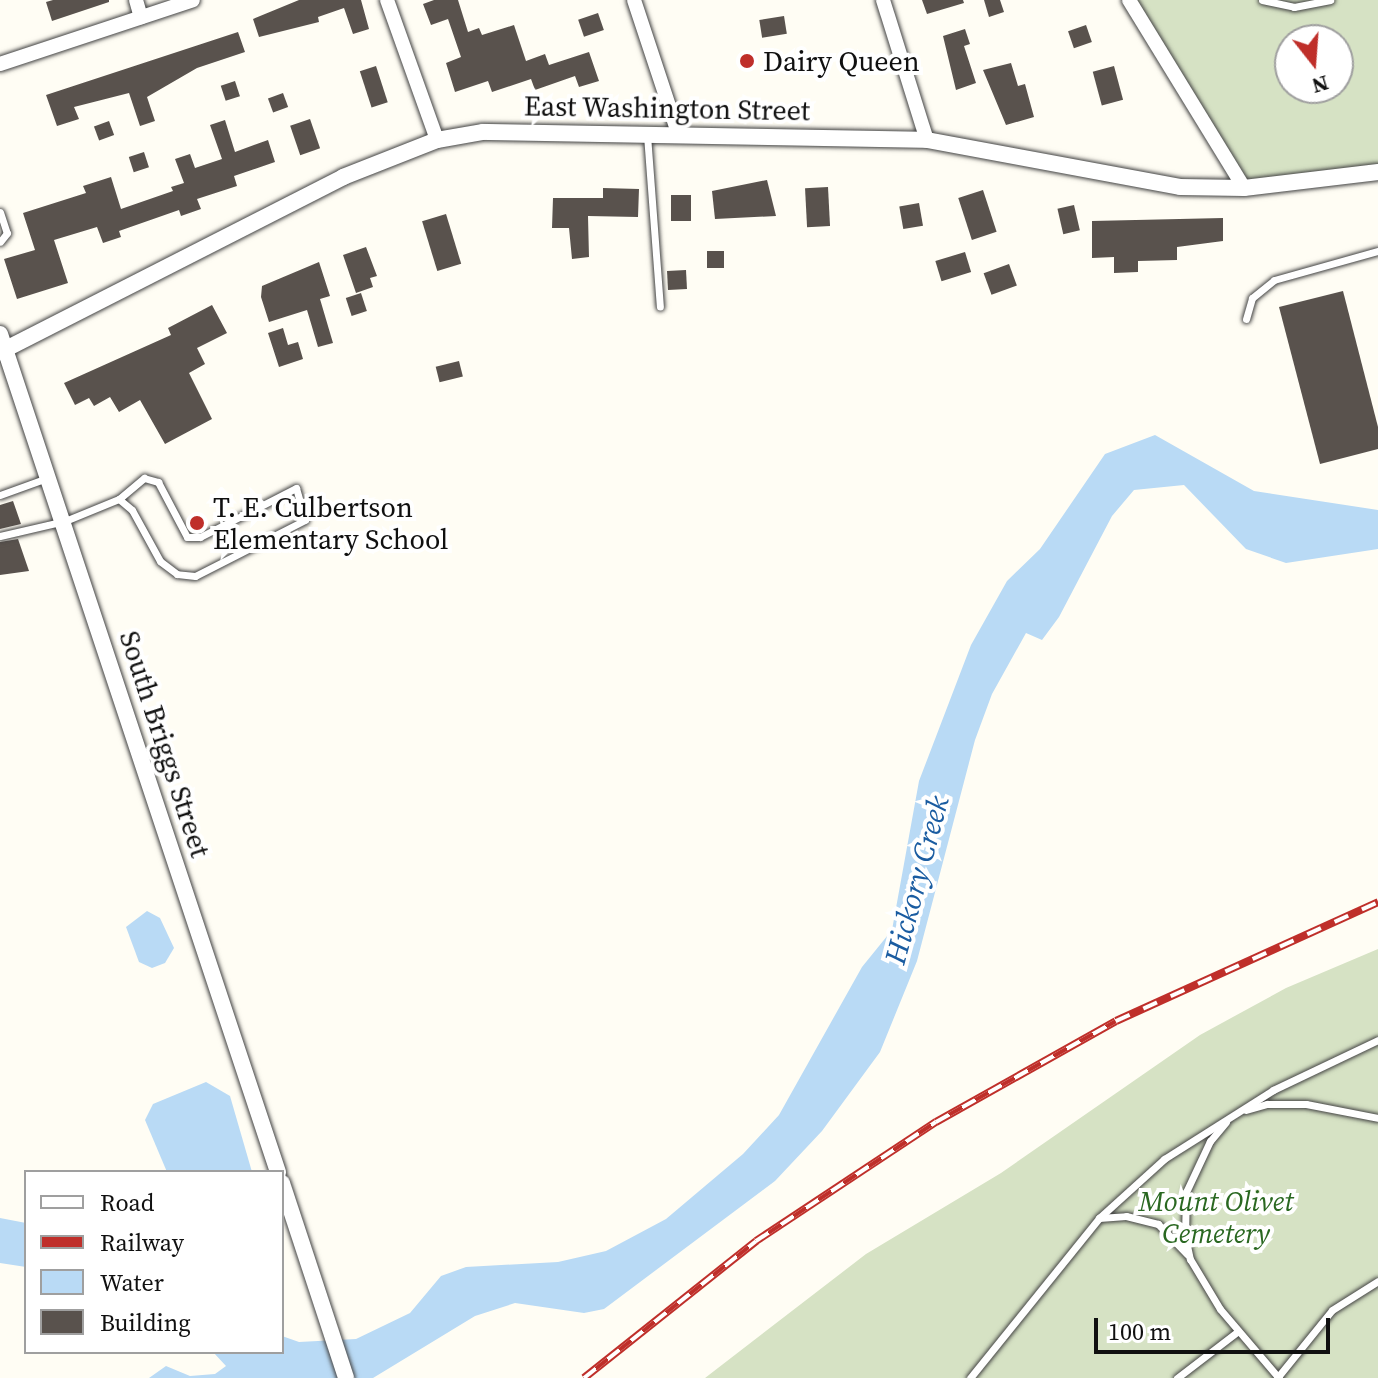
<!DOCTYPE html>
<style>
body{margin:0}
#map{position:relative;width:1378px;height:1378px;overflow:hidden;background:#fffdf4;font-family:"Source Serif 4",serif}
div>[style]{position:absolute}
.cemetery>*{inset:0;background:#d6e2c4}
.water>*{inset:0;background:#b9daf5}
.building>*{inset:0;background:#59524d;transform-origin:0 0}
.roads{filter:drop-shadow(0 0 2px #434343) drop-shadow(0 0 2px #434343)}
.service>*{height:7px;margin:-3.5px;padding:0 3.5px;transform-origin:3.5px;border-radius:3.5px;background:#fff}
.minor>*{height:14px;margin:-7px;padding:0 7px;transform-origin:7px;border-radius:7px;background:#fff}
.tertiary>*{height:16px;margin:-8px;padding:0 8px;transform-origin:8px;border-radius:8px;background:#fff}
.rail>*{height:8px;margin-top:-4px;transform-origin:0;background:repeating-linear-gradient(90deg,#fff 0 15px,#bf2f2a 0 30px);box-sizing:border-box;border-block:2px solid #bf2f2a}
.dots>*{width:22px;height:22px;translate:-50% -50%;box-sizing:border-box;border:4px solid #fff;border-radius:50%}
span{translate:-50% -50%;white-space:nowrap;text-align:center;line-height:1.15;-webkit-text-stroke:8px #fff;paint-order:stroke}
.poi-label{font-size:28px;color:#101010}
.left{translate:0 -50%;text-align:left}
.street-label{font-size:28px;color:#101010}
.park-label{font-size:28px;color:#2a6821;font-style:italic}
.water-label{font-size:30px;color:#1a5ca1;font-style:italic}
.legend{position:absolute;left:24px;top:1170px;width:260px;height:184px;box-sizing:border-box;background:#fff;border:2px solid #9f9f9f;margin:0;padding:10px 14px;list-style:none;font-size:24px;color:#101010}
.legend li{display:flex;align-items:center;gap:16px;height:40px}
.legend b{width:40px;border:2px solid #9f9f9f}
.north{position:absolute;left:1274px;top:24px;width:80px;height:80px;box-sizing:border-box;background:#fff;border:2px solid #9f9f9f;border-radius:50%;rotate:163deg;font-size:22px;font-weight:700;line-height:32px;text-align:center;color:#101010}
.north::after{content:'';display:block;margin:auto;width:28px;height:36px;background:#bf2f2a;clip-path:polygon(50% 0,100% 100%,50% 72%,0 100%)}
.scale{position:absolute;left:1094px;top:1318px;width:236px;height:36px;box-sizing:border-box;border:4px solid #101010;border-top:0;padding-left:10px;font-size:24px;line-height:28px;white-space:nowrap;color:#101010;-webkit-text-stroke:6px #fff;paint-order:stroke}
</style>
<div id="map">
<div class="cemetery">
<i style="clip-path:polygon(evenodd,1135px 0,1378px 0,1378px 167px,1248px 183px,1135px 0,1290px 40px,1338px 40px,1338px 88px,1290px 88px,1290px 40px)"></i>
<i style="clip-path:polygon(1378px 949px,1378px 1378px,705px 1378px,866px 1254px,1001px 1173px,1200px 1035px,1286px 988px)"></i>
</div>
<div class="water">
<i style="clip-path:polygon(1155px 435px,1254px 491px,1378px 510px,1378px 549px,1286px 563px,1246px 549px,1184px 485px,1134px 490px,1112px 516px,1059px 617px,1042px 640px,1026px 633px,992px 694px,975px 740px,917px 961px,880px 1052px,822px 1131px,775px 1181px,604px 1309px,584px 1313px,515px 1303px,475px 1316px,373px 1378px,149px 1378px,166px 1366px,190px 1376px,215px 1374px,226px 1366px,213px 1352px,282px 1352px,282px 1336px,299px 1342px,356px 1339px,410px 1313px,441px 1276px,466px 1267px,558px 1262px,606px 1251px,666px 1219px,743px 1154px,779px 1115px,862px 967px,892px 930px,919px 781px,971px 645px,1007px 581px,1040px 549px,1105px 454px)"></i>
<i style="clip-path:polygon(147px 911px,160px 918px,174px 948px,165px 963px,152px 968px,139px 962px,126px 927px)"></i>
<i style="clip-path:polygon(206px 1082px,230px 1096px,252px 1172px,167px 1172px,145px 1120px,153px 1104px)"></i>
<i style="clip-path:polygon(0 1218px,26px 1223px,26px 1267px,0 1263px)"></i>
</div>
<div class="building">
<i style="clip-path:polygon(53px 0,109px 0,109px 2px,52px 21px,46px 2px)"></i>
<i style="clip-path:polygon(299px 0,361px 0,369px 29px,353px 34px,344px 8px,318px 17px,319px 22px,259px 37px,253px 19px)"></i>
<i style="clip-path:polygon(434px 0,458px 0,468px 32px,479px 28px,482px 35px,514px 25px,526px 61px,545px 54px,549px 65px,589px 52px,599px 81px,579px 87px,575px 76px,535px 90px,531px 79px,492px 92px,488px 81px,455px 92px,446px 63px,461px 57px,448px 19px,431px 25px,423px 4px)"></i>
<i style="clip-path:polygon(922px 0,963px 0,964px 3px,927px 14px)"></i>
<i style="clip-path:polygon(984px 0,1000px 0,1004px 12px,989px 17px)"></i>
<i style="left:598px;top:13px;width:18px;height:21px;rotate:71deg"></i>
<i style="left:784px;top:16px;width:18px;height:25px;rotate:81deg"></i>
<i style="left:1086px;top:25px;width:18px;height:19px;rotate:71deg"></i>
<i style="clip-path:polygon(965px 29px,970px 44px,964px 46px,976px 83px,956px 90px,943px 36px)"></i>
<i style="clip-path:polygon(238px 32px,245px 52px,197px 68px,147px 97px,155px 121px,140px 126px,129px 93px,74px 107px,79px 119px,57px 126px,46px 95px)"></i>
<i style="clip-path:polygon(1011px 63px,1018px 86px,1025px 84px,1034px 117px,1006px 125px,983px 70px)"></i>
<i style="left:376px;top:66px;width:38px;height:17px;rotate:72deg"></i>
<i style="left:1114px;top:66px;width:35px;height:22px;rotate:75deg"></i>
<i style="left:235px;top:81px;width:16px;height:15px;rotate:72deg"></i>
<i style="left:283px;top:93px;width:15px;height:16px;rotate:70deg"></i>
<i style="left:310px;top:119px;width:31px;height:21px;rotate:71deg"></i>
<i style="clip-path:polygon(225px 120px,235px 152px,268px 140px,275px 162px,234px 176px,237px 186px,197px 199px,201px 209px,181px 216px,179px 210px,119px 231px,121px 237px,103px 243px,97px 227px,54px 240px,68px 283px,17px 299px,4px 259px,35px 250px,23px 213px,86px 193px,83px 186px,111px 177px,121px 209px,173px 191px,171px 187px,184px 183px,175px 159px,190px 154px,195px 168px,222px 159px,210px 125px)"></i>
<i style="left:109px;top:121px;width:15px;height:16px;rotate:70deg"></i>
<i style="left:144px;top:152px;width:16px;height:16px;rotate:72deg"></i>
<i style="clip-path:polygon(767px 180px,776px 216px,715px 219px,712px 191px)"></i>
<i style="left:828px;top:187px;width:39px;height:23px;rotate:87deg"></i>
<i style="clip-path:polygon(603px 188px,639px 189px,638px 217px,588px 216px,589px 257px,572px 259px,569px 228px,552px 228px,553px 198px,603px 198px)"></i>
<i style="left:983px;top:190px;width:44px;height:26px;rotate:72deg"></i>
<i style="left:671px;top:195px;width:20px;height:26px"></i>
<i style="left:919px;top:203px;width:23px;height:20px;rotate:80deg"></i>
<i style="left:1074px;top:205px;width:26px;height:17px;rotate:77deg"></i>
<i style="left:446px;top:214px;width:52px;height:25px;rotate:73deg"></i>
<i style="clip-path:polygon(1223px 218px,1223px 241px,1177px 247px,1177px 260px,1138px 261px,1138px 272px,1114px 273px,1114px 257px,1092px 258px,1092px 221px)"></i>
<i style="clip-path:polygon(366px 247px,377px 276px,370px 278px,373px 287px,356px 293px,343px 255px)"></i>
<i style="left:707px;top:251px;width:17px;height:17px"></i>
<i style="left:965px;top:252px;width:21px;height:31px;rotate:73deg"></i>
<i style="clip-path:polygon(319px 262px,330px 296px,320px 299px,333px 343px,318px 347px,307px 310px,269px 322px,261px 297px,262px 286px)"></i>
<i style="left:1009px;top:264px;width:23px;height:27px;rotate:70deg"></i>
<i style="left:686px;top:270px;width:19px;height:19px;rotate:87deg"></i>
<i style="clip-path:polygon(1343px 291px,1378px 427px,1378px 449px,1320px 464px,1279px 307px)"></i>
<i style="left:361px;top:293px;width:19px;height:16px;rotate:72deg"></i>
<i style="clip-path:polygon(212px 305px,227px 333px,197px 348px,205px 364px,189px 373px,212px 419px,165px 444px,140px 400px,119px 412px,110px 397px,94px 406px,89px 398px,75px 405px,64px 383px,171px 335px,168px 328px)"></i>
<i style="clip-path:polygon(283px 328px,288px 345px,298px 342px,303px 359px,279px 367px,268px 333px)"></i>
<i style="left:459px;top:361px;width:16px;height:24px;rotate:76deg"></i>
<i style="clip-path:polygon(13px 501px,21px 524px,0 529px,0 505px)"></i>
<i style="clip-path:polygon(18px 539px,29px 571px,0 575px,0 542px)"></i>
</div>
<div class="roads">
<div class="service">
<i style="left:1262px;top:0;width:33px;rotate:12deg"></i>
<i style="left:1294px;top:7px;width:37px;rotate:-11deg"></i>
<i style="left:647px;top:135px;width:172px;rotate:85.7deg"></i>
<i style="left:0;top:212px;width:22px;rotate:72deg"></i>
<i style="left:7px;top:233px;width:11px;rotate:128deg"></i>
<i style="left:1246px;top:319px;width:22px;rotate:-74deg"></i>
<i style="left:1252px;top:298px;width:28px;rotate:-39deg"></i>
<i style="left:1274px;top:280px;width:108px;rotate:-15.6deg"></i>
<i style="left:0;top:495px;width:50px;rotate:-19.9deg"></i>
<i style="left:0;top:536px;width:67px;rotate:-13deg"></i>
<i style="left:65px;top:521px;width:58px;rotate:-22.2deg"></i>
<i style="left:119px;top:499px;width:33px;rotate:-40deg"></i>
<i style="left:144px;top:478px;width:15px;rotate:16deg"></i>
<i style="left:158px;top:482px;width:62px;rotate:62.2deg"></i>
<i style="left:187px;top:537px;width:13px"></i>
<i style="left:200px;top:537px;width:108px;rotate:-27deg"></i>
<i style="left:296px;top:488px;width:33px;rotate:74deg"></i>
<i style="left:305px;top:520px;width:123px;rotate:153deg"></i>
<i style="left:195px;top:576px;width:18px;rotate:-174deg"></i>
<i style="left:177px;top:574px;width:21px;rotate:-143deg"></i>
<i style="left:160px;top:561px;width:58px;rotate:-118.8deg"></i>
<i style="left:132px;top:510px;width:17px;rotate:-140deg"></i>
<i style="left:1246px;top:1110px;width:22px;rotate:-16deg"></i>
<i style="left:1267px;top:1104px;width:39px"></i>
<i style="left:1306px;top:1104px;width:73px;rotate:11deg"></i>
<i style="left:1226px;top:1122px;width:25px;rotate:130deg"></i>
<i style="left:1210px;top:1141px;width:56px;rotate:115.2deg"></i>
<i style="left:1186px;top:1192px;width:44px;rotate:91.3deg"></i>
<i style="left:1185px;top:1236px;width:24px;rotate:78deg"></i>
<i style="left:1190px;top:1259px;width:58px;rotate:59deg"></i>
<i style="left:1220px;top:1309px;width:91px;rotate:49.5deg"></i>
<i style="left:1099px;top:1218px;width:27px;rotate:-4deg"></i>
<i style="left:1126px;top:1216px;width:33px;rotate:14deg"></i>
<i style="left:1158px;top:1224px;width:42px;rotate:46deg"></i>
<i style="left:970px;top:1378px;width:206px;rotate:-51.1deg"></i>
<i style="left:1099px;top:1218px;width:88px;rotate:-42.2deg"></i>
<i style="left:1164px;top:1159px;width:129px;rotate:-32.3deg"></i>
<i style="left:1273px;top:1090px;width:116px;rotate:-25.5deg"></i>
<i style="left:1177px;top:1378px;width:76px;rotate:-37.5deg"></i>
<i style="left:1277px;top:1378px;width:87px;rotate:-51deg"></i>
<i style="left:1332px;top:1310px;width:54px;rotate:-32.2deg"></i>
</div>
<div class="minor">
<i style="left:136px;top:0;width:18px;rotate:74deg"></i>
<i style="left:387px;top:0;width:149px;rotate:70.3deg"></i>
<i style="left:634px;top:0;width:140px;rotate:71.7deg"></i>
<i style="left:883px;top:0;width:147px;rotate:72.6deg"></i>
<i style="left:1129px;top:0;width:220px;rotate:58.5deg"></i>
<i style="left:0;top:64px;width:203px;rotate:-18.3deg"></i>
</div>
<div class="tertiary">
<i style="left:0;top:334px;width:883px;rotate:71.65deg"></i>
<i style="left:0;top:352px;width:385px;rotate:-27deg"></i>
<i style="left:343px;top:177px;width:101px;rotate:-21.5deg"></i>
<i style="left:437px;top:140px;width:47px;rotate:-9.9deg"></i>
<i style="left:483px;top:132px;width:444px;rotate:1deg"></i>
<i style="left:927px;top:140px;width:257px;rotate:10.5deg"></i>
<i style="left:1180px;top:187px;width:64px;rotate:0.9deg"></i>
<i style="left:1244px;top:188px;width:135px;rotate:-6.8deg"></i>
<i style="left:282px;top:1183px;width:205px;rotate:71.8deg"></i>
</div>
</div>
<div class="rail">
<i style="left:584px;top:1378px;width:220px;rotate:-38.5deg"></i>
<i style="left:756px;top:1241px;width:216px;rotate:-33.5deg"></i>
<i style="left:936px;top:1122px;width:206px;rotate:-29.3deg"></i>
<i style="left:1116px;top:1021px;width:288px;rotate:-24.4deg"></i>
</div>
<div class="dots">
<i style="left:747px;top:61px;background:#bf2f2a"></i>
<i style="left:197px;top:523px;background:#bf2f2a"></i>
</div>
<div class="poi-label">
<span class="left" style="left:763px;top:61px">Dairy Queen</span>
<span class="left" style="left:213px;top:523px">T. E. Culbertson<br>Elementary School</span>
</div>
<div class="street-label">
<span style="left:667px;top:108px;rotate:1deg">East Washington Street</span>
<span style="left:165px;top:744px;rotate:72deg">South Briggs Street</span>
</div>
<div class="park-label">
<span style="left:1216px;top:1217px">Mount Olivet<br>Cemetery</span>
</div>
<div class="water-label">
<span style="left:917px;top:880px;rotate:-75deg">Hickory Creek</span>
</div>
<ul class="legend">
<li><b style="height:10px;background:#fff"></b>Road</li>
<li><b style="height:10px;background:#bf2f2a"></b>Railway</li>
<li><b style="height:22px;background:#b9daf5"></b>Water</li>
<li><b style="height:22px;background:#59524d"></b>Building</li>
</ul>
<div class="north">N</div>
<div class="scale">100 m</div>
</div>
